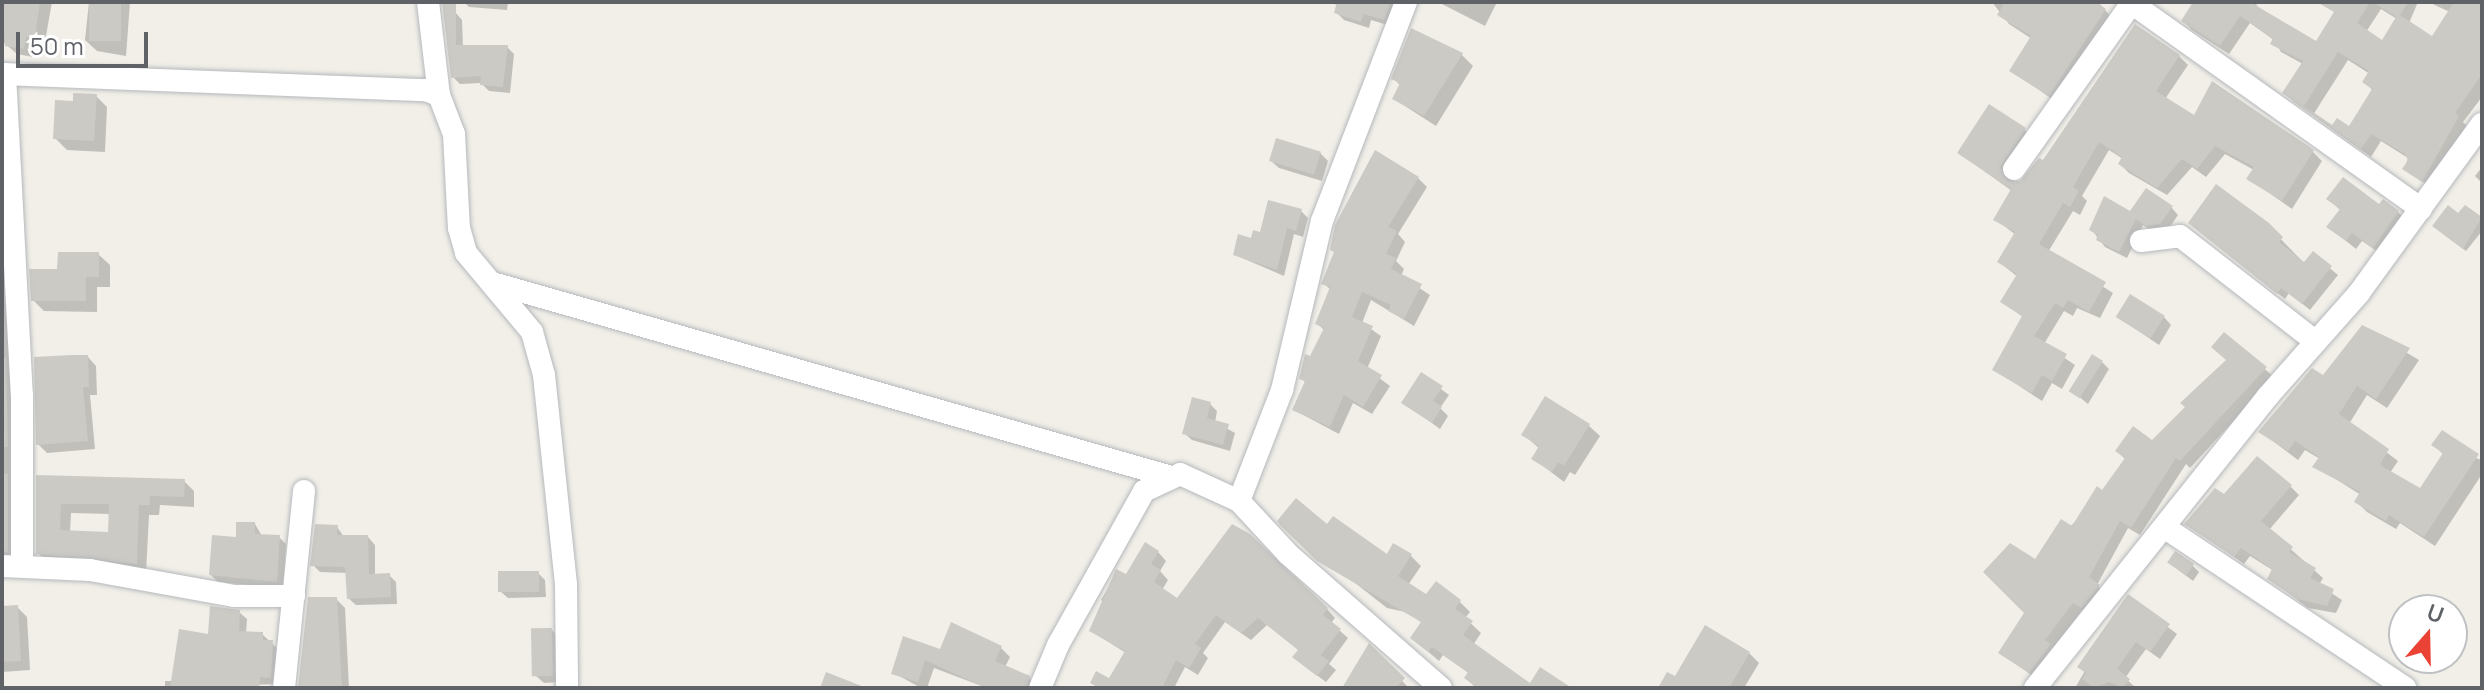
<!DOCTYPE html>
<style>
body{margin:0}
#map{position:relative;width:2484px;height:690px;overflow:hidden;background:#f1efe8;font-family:Manrope,sans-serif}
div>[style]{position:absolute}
.shadow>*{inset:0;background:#0003}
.building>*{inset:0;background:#cccac5;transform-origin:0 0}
.roads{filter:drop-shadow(0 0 2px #b5b8bc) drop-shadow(0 0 2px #b5b8bc)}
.minor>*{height:22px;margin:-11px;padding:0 11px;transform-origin:11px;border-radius:11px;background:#fff}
span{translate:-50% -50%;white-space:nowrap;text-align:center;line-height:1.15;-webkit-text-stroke:6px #fff;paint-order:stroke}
.frame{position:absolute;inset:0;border:4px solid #5f6368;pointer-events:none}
.north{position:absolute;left:2388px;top:594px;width:80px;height:80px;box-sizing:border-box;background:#fff;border:2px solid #bfc1c3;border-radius:50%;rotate:20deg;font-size:22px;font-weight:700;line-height:32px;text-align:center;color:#5f6368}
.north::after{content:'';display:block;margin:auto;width:28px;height:36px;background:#ea4335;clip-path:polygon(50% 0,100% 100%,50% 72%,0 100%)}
.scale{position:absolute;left:16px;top:32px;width:132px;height:36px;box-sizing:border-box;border:4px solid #5f6368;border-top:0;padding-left:10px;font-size:24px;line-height:28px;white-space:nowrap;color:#5f6368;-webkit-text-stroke:6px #fff;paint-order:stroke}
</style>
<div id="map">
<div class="shadow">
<i style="clip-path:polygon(2px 2px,52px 2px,44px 47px,35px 45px,33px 57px,17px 54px,2px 41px)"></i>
<i style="clip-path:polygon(89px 2px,130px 2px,126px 56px,97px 51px,85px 40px)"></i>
<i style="clip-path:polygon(464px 2px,508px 2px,507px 10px,469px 7px)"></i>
<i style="clip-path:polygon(1326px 2px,1397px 2px,1391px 26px,1371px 20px,1369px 28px,1344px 20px,1336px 12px,1338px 5px)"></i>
<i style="clip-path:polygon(1438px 2px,1494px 2px,1496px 4px,1485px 26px)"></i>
<i style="clip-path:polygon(1992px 2px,2098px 2px,2114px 20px,2059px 104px,2012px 71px,2032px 39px,2009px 24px)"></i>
<i style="clip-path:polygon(evenodd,2196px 2px,2255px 2px,2259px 10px,2316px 43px,2343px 2px,2418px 2px,2409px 23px,2433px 38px,2450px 12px,2428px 2px,2482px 2px,2482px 97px,2463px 122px,2467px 126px,2432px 189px,2405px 168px,2408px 158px,2381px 141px,2371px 157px,2294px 102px,2285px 93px,2303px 64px,2281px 52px,2274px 40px,2250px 23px,2229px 54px,2192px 30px,2183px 21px,2196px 2px,2381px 9px,2397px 19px,2383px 42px,2366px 32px,2381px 9px,2196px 2px,2348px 60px,2370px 74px,2365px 82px,2373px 91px,2350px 128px,2333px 128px,2313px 115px,2348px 60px)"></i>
<i style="clip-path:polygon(455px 12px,462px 20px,463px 47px,507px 47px,514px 54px,510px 93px,489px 91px,481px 83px,460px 84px,453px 77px)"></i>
<i style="clip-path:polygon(1462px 55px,1473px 66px,1436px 126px,1394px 99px,1401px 86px,1394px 79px)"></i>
<i style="clip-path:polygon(2179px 56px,2188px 65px,2165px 99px,2195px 118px,2313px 152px,2322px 161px,2292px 209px,2248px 178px,2254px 170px,2225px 154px,2206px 177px,2192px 167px,2167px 195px,2129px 173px,2120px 164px,2123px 159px,2109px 150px,2082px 196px,2087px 201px,2080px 215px,2073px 211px,2048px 252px,2113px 293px,2100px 318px,2077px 308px,2073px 316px,2064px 311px,2044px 344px,2075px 365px,2062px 389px,2052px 383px,2042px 401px,1995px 370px,2024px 318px,2003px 302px,2018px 277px,1999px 262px,2016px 235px,1995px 219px,2012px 191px,1959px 153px,2025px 130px,2034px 139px,2008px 177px,2020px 184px)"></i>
<i style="clip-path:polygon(96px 96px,107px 107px,105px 152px,67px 150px,55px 138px,74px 103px)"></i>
<i style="clip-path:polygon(1320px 153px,1328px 161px,1322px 181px,1279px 168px,1271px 161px)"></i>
<i style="clip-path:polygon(2482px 167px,2482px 183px,2475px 176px)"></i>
<i style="clip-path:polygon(1418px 178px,1427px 187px,1398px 234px,1405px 242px,1396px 261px,1404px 269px,1401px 276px,1430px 295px,1414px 326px,1371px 300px,1362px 323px,1381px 336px,1367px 369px,1390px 386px,1372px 414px,1353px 403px,1339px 434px,1294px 410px,1306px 383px,1301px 378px,1325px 331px,1317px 323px,1331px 290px,1324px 284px)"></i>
<i style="clip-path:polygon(2329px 199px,2398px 212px,2408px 222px,2384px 256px,2362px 241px,2356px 249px,2329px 227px,2341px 211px)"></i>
<i style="clip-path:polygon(2171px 207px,2178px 215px,2167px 231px,2155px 233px,2143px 225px,2127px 258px,2105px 247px,2091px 229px,2131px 214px)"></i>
<i style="clip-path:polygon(1301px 211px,1308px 218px,1303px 237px,1294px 234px,1284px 276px,1235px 255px)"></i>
<i style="clip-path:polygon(2459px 216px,2482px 220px,2482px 231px,2466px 251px,2442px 233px)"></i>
<i style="clip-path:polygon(2267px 225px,2305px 264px,2313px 254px,2338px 275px,2310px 310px,2289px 293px,2285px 299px,2198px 230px)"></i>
<i style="clip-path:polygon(2px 229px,8px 235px,17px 562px,2px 566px)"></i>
<i style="clip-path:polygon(98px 254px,110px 265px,110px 287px,97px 287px,97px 312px,44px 311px,33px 300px,59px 271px)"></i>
<i style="clip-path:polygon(2118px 317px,2164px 317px,2171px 325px,2159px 345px)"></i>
<i style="clip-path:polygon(2363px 327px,2419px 360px,2387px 408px,2367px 395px,2349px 424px,2398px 461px,2390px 473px,2421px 491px,2444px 455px,2434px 445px,2482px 460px,2482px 474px,2435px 546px,2400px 523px,2396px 529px,2367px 512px,2357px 502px,2361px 495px,2315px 466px,2320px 459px,2305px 450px,2298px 460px,2261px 432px,2323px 378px)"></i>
<i style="clip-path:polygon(2225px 335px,2274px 377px,2190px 468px,2186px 464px,2140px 535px,2128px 528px,2097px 585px,2106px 594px,2090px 615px,2082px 610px,2053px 649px,2038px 680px,2001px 653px,2027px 613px,2036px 562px,2103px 493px,2126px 460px,2117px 451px,2152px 443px,2228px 361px)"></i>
<i style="clip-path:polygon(88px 357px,96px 366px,97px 395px,90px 395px,95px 449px,47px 453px,38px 444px)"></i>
<i style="clip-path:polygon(2102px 362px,2109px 369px,2088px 404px,2072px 391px)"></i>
<i style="clip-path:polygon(1422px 375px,1449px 395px,1440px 408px,1448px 416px,1440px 429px,1403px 402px)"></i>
<i style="clip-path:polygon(1210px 404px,1217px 411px,1215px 422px,1235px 433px,1230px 451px,1192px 440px,1184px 433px)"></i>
<i style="clip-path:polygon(1588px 425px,1600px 436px,1575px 475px,1570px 472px,1564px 482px,1534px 459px,1540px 449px,1524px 435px)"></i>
<i style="clip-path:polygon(evenodd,38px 477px,184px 481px,194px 491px,194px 507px,160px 505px,159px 515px,149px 515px,146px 573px,49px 563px,38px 553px,38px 477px,71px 513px,111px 514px,110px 534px,70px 533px,71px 513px)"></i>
<i style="clip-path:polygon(2290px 486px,2299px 495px,2269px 530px,2323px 578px,2319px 585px,2342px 600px,2336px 613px,2308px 608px,2269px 578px,2274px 571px,2250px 556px,2244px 564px,2187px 524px,2224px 497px)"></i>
<i style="clip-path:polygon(255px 524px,262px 536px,279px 537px,286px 544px,283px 588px,218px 582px,211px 575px)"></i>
<i style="clip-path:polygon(337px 527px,344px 537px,368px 537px,375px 545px,375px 576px,389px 575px,396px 582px,397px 604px,356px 605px,348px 598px,348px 573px,320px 572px,313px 565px)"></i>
<i style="clip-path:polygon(1328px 527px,1387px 557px,1411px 556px,1421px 566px,1408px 585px,1427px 597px,1436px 584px,1460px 602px,1470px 612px,1465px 618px,1481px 633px,1473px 645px,1531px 686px,1569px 688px,1476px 688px,1466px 678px,1470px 674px,1443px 655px,1439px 661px,1412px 638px,1423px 624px,1410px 613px,1387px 608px,1289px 531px)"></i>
<i style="clip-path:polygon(1158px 552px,1166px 561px,1160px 571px,1168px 580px,1162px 590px,1178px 600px,1327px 609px,1335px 618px,1331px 623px,1348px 638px,1329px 664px,1336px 670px,1326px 682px,1303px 665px,1300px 651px,1267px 625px,1251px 640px,1225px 622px,1203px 653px,1208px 658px,1198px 675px,1185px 667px,1174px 688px,1098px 688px,1092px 682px,1110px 680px,1126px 653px,1091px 631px,1106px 605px,1101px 600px,1117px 572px,1127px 577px)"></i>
<i style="clip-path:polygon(2192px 565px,2199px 572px,2193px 581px,2177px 569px)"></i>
<i style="clip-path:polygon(538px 573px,545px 580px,546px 597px,508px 598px,500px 591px)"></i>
<i style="clip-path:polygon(2128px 597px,2177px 634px,2160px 659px,2146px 649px,2125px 678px,2136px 688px,2075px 688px)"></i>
<i style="clip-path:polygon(336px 599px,345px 608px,349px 688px,300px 688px)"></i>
<i style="clip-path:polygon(17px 607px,27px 617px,30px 670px,2px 672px,2px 608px)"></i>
<i style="clip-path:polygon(239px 612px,247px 619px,246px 633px,262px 634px,279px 650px,278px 684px,165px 688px,165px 681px,171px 681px)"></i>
<i style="clip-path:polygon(552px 630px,559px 638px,559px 682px,544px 683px,536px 676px)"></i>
<i style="clip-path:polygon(1369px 647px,1409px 688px,1351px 688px)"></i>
<i style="clip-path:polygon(1001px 648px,1010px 657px,1005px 667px,1029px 677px,1037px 688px,987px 688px,934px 668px,927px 688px,921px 688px,894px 673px,941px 651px)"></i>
<i style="clip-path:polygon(1749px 653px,1759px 663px,1744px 688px,1660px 688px)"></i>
</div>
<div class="building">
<i style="clip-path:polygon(2px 2px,40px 2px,35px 38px,26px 37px,24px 49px,5px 46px)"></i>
<i style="left:89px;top:2px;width:32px;height:39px"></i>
<i style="clip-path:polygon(442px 2px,456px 2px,456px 45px,508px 45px,503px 87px,480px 85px,481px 76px,451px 78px)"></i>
<i style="clip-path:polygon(1337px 2px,1391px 2px,1384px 20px,1364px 14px,1361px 22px,1334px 13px)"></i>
<i style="clip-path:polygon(2005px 2px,2096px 2px,2106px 9px,2049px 96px,2009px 71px,2031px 36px,1997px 15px)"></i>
<i style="clip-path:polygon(evenodd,2193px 2px,2250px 2px,2316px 41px,2334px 12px,2317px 2px,2370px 2px,2357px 23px,2382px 40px,2396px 17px,2373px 2px,2408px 2px,2400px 15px,2432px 36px,2454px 2px,2482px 2px,2482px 74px,2455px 113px,2459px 116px,2422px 182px,2402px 169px,2408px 160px,2405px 154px,2371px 134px,2361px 149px,2282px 93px,2303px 61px,2270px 44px,2273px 38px,2240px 16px,2220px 46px,2181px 21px,2193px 2px,2338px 52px,2369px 71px,2362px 82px,2372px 89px,2349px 126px,2337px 118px,2332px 125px,2304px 106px,2338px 52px)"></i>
<i style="clip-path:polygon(2135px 24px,2180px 55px,2156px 91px,2194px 115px,2212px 81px,2314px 150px,2282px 201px,2246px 179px,2254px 167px,2215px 146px,2197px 169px,2182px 159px,2157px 188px,2118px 164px,2122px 157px,2099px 142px,2073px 187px,2079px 191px,2070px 207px,2063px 203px,2039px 244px,2106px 282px,2089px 312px,2068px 300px,2063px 308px,2055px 303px,2034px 336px,2067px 354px,2052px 381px,2042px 375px,2032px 393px,1992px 370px,2022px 316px,2000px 302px,2017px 274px,1997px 262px,2015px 232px,1993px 220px,2011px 189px,1957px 153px,1989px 104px,2026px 128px,2000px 167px,2007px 181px,2020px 181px,2039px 158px,2043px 160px)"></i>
<i style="clip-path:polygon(1411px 28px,1463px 53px,1424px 116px,1392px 99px,1400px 83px,1391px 79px)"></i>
<i style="clip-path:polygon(73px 93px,97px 94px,94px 141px,53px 139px,55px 100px,73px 101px)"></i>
<i style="left:1276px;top:138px;width:47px;height:24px;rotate:17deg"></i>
<i style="clip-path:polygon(1375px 150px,1419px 177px,1388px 227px,1397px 231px,1386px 254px,1396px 258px,1391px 269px,1422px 284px,1404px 319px,1388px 311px,1391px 305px,1362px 292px,1352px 317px,1373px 326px,1358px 361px,1382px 375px,1363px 407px,1344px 395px,1330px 427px,1292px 410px,1305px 381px,1299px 379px,1305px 354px,1310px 356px,1324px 328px,1315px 324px,1330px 287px,1321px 284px,1334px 252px,1330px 250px,1335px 225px)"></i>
<i style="clip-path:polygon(2343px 177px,2379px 204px,2383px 199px,2399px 211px,2373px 248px,2352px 233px,2346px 241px,2326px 227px,2340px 209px,2326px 199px)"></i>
<i style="clip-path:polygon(2216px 184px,2269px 223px,2283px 237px,2279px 242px,2304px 262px,2313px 251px,2332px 266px,2302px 304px,2281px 288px,2277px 294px,2188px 223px)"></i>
<i style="clip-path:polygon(2146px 188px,2173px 206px,2160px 224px,2146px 226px,2136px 219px,2119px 252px,2096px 240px,2098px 235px,2089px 230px,2104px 196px,2130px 211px)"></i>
<i style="clip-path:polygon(1268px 200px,1302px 209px,1296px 231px,1287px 228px,1277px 270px,1233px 255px,1238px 234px,1251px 238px,1253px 230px,1260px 232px)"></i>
<i style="clip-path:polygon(2448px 205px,2458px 213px,2465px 205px,2482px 217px,2463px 249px,2432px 226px)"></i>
<i style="clip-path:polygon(58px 252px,99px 252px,99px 277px,86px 277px,86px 301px,31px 301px,29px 269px,57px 269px)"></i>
<i style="left:2130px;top:294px;width:41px;height:27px;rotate:32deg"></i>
<i style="clip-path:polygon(2362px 325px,2410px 348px,2376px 399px,2357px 386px,2339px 414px,2389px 449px,2380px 465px,2420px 488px,2443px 453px,2431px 445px,2442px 430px,2479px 454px,2424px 537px,2389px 515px,2386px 521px,2354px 502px,2360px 492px,2312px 467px,2319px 457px,2295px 441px,2288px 451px,2258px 432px,2312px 368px,2323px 375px)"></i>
<i style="clip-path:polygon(2224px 332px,2267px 367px,2180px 461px,2176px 458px,2131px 528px,2120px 521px,2089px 577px,2100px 585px,2081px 608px,2073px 603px,2045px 640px,2051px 644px,2029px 673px,1998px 653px,2024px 613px,1983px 572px,2010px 543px,2035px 559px,2061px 519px,2072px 526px,2097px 486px,2102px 490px,2125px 458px,2115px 451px,2133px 426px,2152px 440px,2185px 407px,2180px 403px,2226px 360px,2211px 347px)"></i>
<i style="left:2092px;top:354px;width:13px;height:44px;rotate:32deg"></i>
<i style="clip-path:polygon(72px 355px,88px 355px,89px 387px,83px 387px,88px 441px,36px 445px,34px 357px)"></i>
<i style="clip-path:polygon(6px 358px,8px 447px,2px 447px,2px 359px)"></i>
<i style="clip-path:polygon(1421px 372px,1443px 386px,1433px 401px,1442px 407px,1432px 423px,1401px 403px)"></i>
<i style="clip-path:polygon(1545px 396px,1590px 424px,1564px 466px,1558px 462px,1552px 472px,1531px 459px,1539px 446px,1521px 435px)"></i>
<i style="clip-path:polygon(1192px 397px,1211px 402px,1207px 418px,1229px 424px,1223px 445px,1182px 434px)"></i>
<i style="clip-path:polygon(2257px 456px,2292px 485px,2261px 521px,2293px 547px,2289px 552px,2316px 568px,2310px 578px,2334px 589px,2327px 606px,2297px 599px,2267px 579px,2272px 569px,2241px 548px,2234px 557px,2184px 524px,2215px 488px,2224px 494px)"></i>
<i style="left:2px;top:474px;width:6px;height:78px"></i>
<i style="clip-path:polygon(evenodd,36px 475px,185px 479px,184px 497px,150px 496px,150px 505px,139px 505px,137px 564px,36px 554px,36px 475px,61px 504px,109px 504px,108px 532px,60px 530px,61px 504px)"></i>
<i style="clip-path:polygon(1296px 498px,1327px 524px,1333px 516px,1387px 554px,1393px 543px,1412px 554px,1398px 576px,1426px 594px,1436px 581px,1461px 600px,1455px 609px,1473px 621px,1463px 635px,1530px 683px,1540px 667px,1572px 688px,1478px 688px,1464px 678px,1468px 672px,1432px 647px,1428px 652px,1410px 638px,1421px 622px,1317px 561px,1281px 526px,1277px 521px)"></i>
<i style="clip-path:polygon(236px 522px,255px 522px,255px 534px,280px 535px,277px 582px,209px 575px,212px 535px,236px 537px)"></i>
<i style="clip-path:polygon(315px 524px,338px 525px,337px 535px,368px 535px,369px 574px,390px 573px,391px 597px,347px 599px,345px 567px,310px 566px)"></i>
<i style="clip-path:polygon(1232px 524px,1250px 534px,1328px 608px,1323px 615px,1341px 629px,1321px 655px,1329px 661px,1317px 676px,1292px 657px,1298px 650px,1258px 618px,1241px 633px,1216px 615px,1195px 644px,1201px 648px,1189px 668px,1176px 660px,1162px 688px,1099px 688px,1090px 683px,1096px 671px,1109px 678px,1125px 651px,1089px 631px,1116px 569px,1126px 574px,1145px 542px,1159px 551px,1151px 564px,1161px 570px,1154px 582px,1177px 598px)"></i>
<i style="left:2175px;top:551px;width:23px;height:14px;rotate:34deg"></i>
<i style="left:498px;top:571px;width:41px;height:21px"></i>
<i style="clip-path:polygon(2128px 594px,2170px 624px,2150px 652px,2136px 642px,2117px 669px,2130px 679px,2123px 688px,2109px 682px,2094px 688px,2082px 679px,2086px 673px,2077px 667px)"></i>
<i style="clip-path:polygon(308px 597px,337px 597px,342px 688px,298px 688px)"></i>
<i style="clip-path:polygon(18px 605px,21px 661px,2px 662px,2px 606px)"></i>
<i style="clip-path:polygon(210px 606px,240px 610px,239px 631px,263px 632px,263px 640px,273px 640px,271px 678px,260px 677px,259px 688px,170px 688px,179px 629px,208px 634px)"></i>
<i style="clip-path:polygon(951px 622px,1002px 646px,995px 661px,1030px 676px,1026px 688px,986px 688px,925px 660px,918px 682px,891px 674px,903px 636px,940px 649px)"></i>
<i style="clip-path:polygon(1705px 625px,1750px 652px,1729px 688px,1658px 688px,1667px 672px,1675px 676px)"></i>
<i style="left:552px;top:628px;width:48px;height:21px;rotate:89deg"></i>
<i style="clip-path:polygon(1369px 643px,1405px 678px,1396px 688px,1342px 688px)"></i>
<i style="clip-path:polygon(826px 672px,864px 687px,863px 688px,820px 688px)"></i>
</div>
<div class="roads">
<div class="minor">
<i style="left:428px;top:2px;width:94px;rotate:83.3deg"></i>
<i style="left:2130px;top:2px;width:357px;rotate:35.4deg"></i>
<i style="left:2px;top:74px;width:423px;rotate:2.2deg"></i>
<i style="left:425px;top:90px;width:15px;rotate:20deg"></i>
<i style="left:439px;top:95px;width:42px;rotate:69deg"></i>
<i style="left:454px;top:134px;width:94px;rotate:87deg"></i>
<i style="left:459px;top:228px;width:26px;rotate:74deg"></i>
<i style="left:466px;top:253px;width:103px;rotate:50.1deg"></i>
<i style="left:532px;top:332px;width:45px;rotate:74.4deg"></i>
<i style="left:544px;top:375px;width:210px;rotate:84deg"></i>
<i style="left:566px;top:584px;width:104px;rotate:89.4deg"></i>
<i style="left:5px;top:74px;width:321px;rotate:87deg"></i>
<i style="left:22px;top:395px;width:171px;rotate:90deg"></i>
<i style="left:2014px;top:169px;width:204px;rotate:-54.6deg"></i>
<i style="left:2141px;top:241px;width:39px;rotate:-7deg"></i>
<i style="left:2180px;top:236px;width:172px;rotate:37.9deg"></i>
<i style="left:496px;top:284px;width:699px;rotate:15.95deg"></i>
<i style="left:1239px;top:501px;width:119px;rotate:-68.8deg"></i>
<i style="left:1282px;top:390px;width:174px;rotate:-76.7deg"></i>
<i style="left:1322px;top:221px;width:235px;rotate:-69deg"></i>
<i style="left:2164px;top:527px;width:290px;rotate:33.7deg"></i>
<i style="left:2px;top:566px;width:88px;rotate:2.6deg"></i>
<i style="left:90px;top:570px;width:146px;rotate:10.2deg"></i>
<i style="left:234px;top:596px;width:60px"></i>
<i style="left:284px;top:688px;width:198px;rotate:-84.2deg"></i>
<i style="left:1040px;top:688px;width:47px;rotate:-67.3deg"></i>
<i style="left:1058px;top:645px;width:176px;rotate:-60.8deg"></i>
<i style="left:1144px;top:491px;width:40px;rotate:-25deg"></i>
<i style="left:1180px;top:474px;width:65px;rotate:24.6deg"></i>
<i style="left:1239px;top:501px;width:72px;rotate:47.2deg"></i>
<i style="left:1288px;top:554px;width:203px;rotate:41.2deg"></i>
<i style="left:2035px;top:688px;width:374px;rotate:-51.4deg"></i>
<i style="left:2268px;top:396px;width:137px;rotate:-48.5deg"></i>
<i style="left:2359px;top:293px;width:209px;rotate:-54deg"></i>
</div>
</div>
<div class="frame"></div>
<div class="north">U</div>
<div class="scale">50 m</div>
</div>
